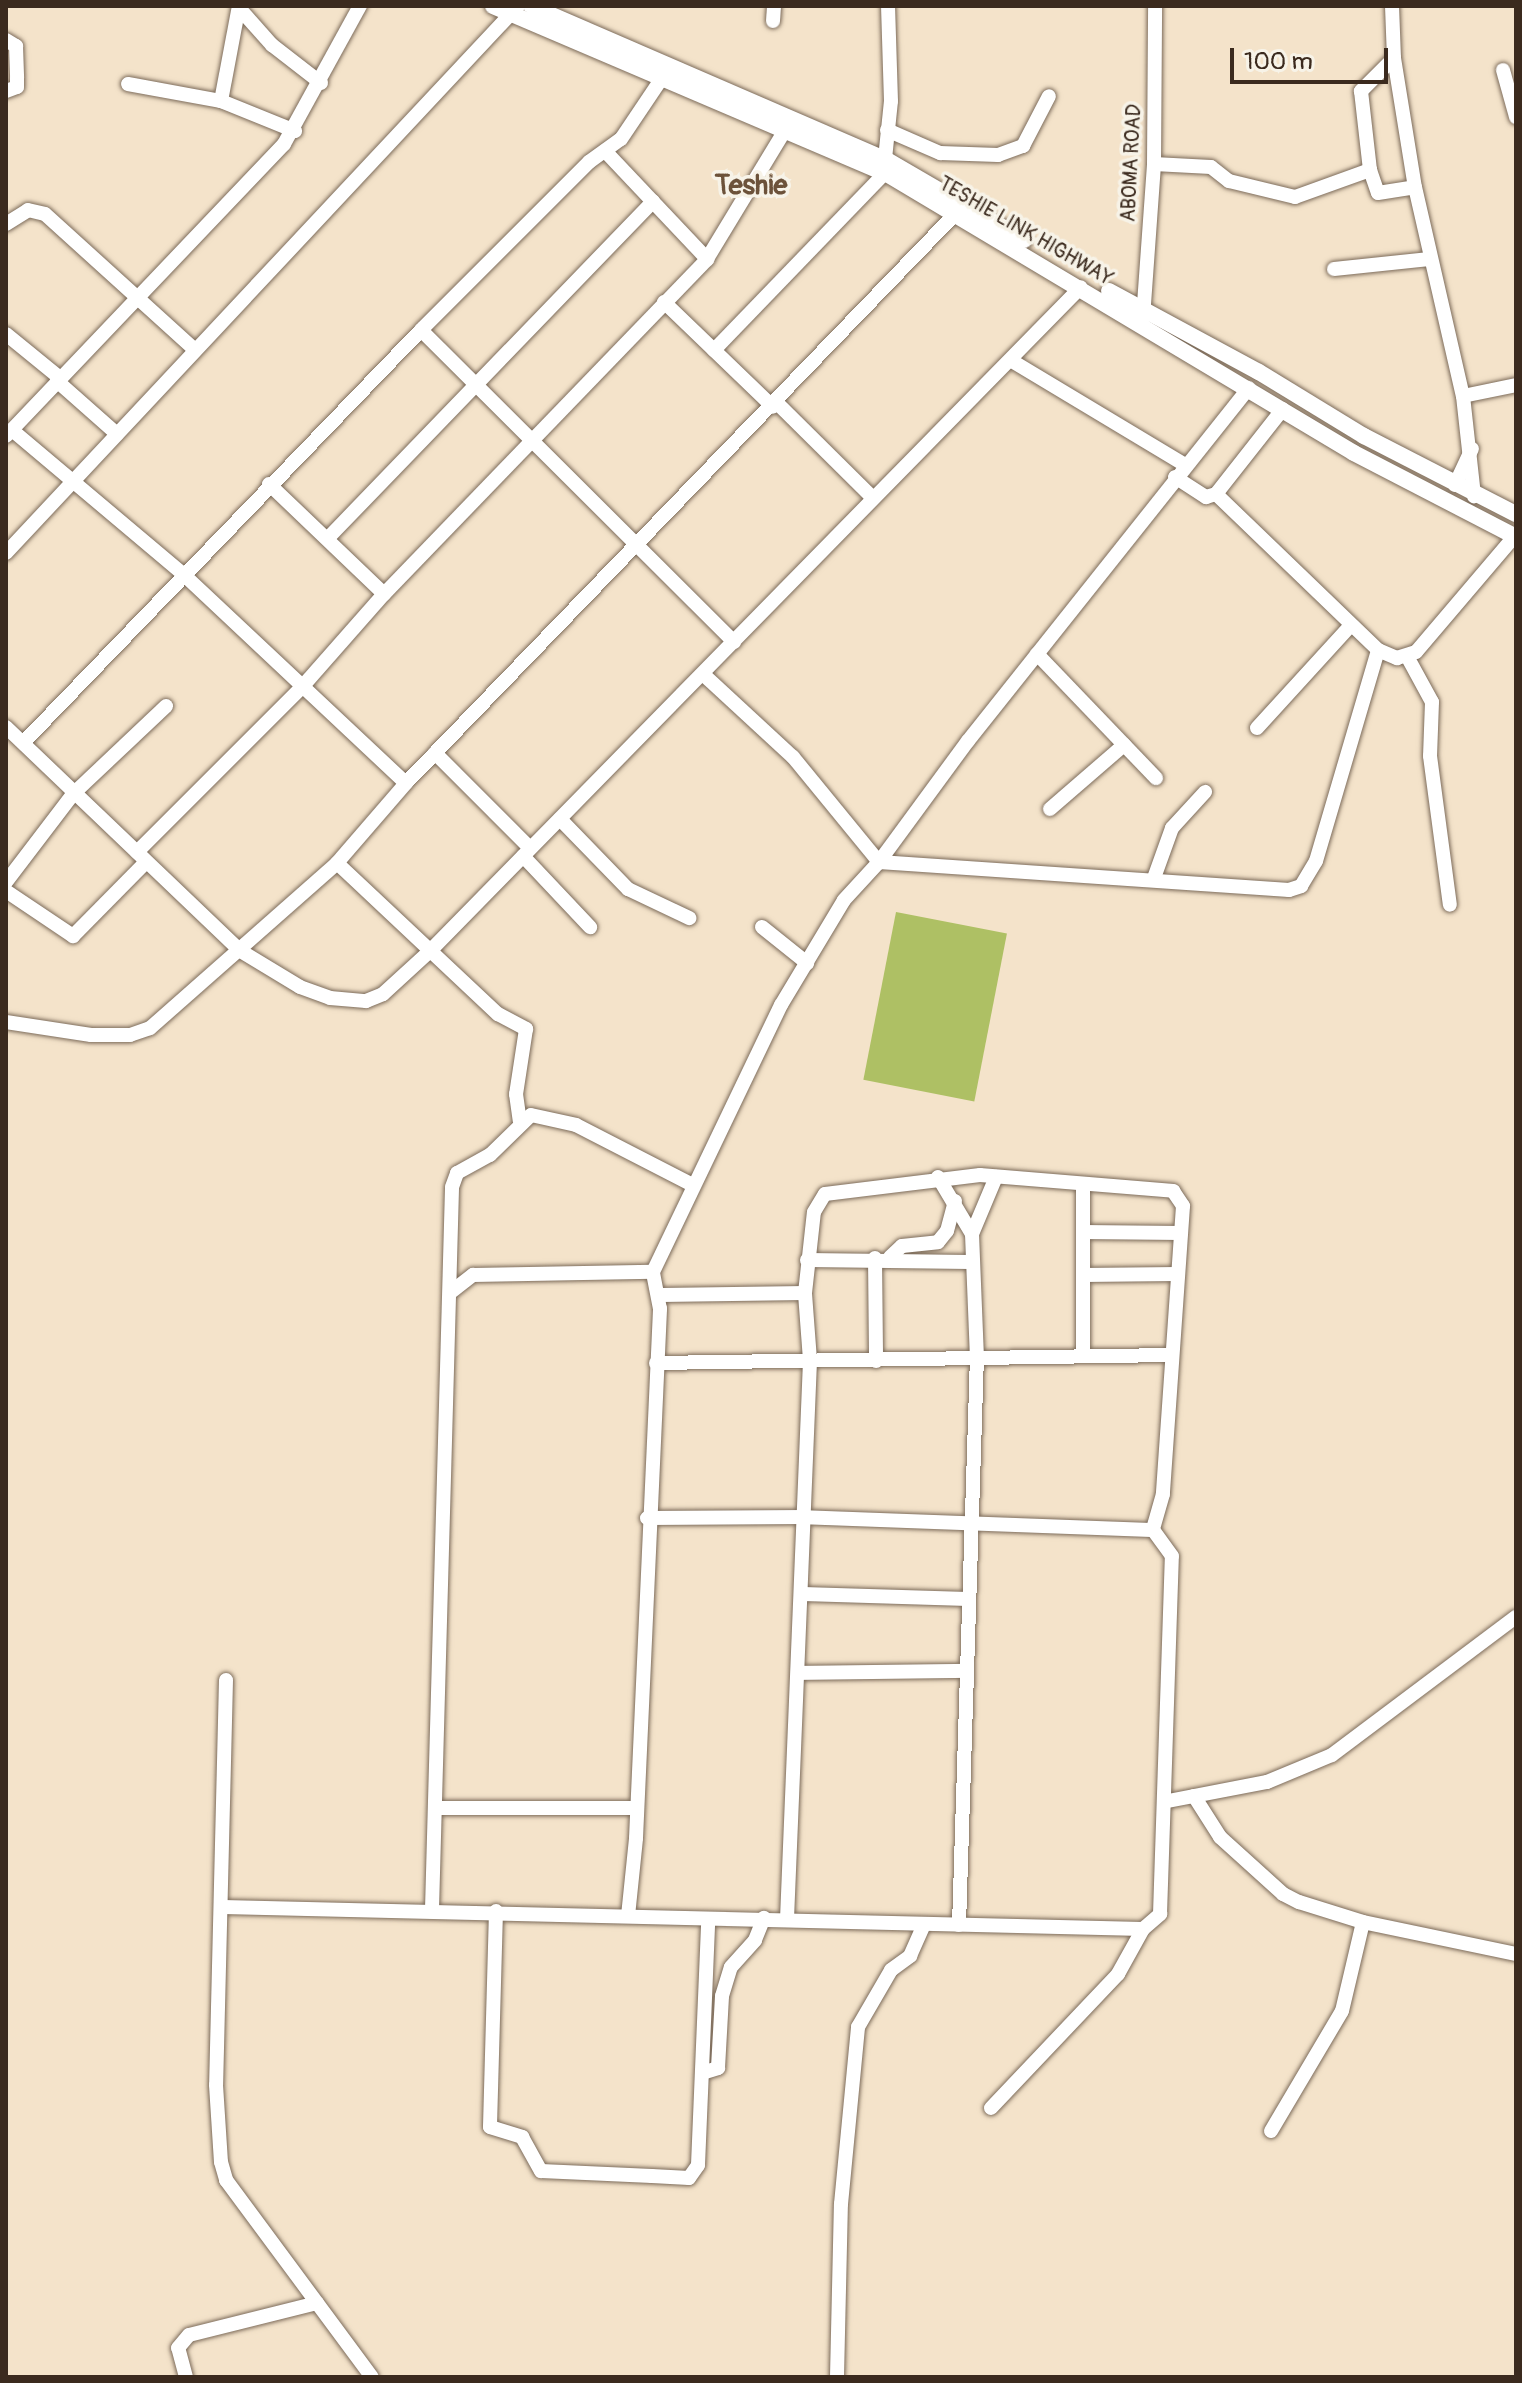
<!DOCTYPE html>
<style>
body{margin:0}
#map{position:relative;width:1522px;height:2383px;overflow:hidden;background:#f4e3ca;font-family:Pangolin,sans-serif}
div>[style]{position:absolute}
.green>*{inset:0;background:#aec064;transform-origin:0 0}
.roads{filter:drop-shadow(0 0 2px #7c6b5a) drop-shadow(0 0 2px #7c6b5a)}
.minor>*{height:14px;margin:-7px;padding:0 7px;transform-origin:7px;border-radius:7px;background:#fff}
.major>*{height:16px;margin:-8px;padding:0 8px;transform-origin:8px;border-radius:8px;background:#fff}
span{translate:-50% -50%;white-space:nowrap;text-align:center;line-height:1.15;-webkit-text-stroke:7px #f7f3e8;paint-order:stroke}
.street-label{font-size:20px;color:#3b2a1e}
.district-label{font-size:28px;color:#6c523a;font-weight:700}
.frame{position:absolute;inset:0;border:8px solid #3b2a1e;pointer-events:none}
.scale{position:absolute;left:1230px;top:48px;width:158px;height:36px;box-sizing:border-box;border:4px solid #3b2a1e;border-top:0;padding-left:10px;font-size:24px;line-height:28px;white-space:nowrap;color:#3b2a1e;-webkit-text-stroke:6px #f7f3e8;paint-order:stroke}
</style>
<div id="map">
<div class="green">
<i style="left:896px;top:912px;width:113px;height:171px;rotate:11deg"></i>
</div>
<div class="roads">
<div class="minor">
<i style="left:1392px;top:6px;width:52px;rotate:87.8deg"></i>
<i style="left:1394px;top:58px;width:131px;rotate:80.8deg"></i>
<i style="left:1415px;top:187px;width:214px;rotate:77.1deg"></i>
<i style="left:1463px;top:396px;width:101px;rotate:83.7deg"></i>
<i style="left:239px;top:8px;width:50px;rotate:48.3deg"></i>
<i style="left:272px;top:45px;width:62px;rotate:37.8deg"></i>
<i style="left:773px;top:21px;width:15px;rotate:-86deg"></i>
<i style="left:6px;top:40px;width:12px;rotate:31deg"></i>
<i style="left:16px;top:46px;width:32px;rotate:88deg"></i>
<i style="left:17px;top:78px;width:9px;rotate:90deg"></i>
<i style="left:17px;top:87px;width:12px;rotate:160deg"></i>
<i style="left:1394px;top:58px;width:47px;rotate:135deg"></i>
<i style="left:1361px;top:91px;width:80px;rotate:83.5deg"></i>
<i style="left:1370px;top:170px;width:24px;rotate:71deg"></i>
<i style="left:1378px;top:193px;width:37px;rotate:-9deg"></i>
<i style="left:1503px;top:70px;width:49px;rotate:74.5deg"></i>
<i style="left:128px;top:84px;width:95px;rotate:10.4deg"></i>
<i style="left:221px;top:101px;width:80px;rotate:22.1deg"></i>
<i style="left:221px;top:101px;width:97px;rotate:-79.3deg"></i>
<i style="left:887px;top:130px;width:58px;rotate:23.5deg"></i>
<i style="left:940px;top:153px;width:58px;rotate:2deg"></i>
<i style="left:998px;top:155px;width:27px;rotate:-20deg"></i>
<i style="left:1023px;top:146px;width:56px;rotate:-62.5deg"></i>
<i style="left:605px;top:151px;width:149px;rotate:46.6deg"></i>
<i style="left:885px;top:159px;width:58px;rotate:-84.1deg"></i>
<i style="left:891px;top:101px;width:95px;rotate:-91.8deg"></i>
<i style="left:1154px;top:164px;width:57px;rotate:3deg"></i>
<i style="left:1211px;top:167px;width:23px;rotate:38deg"></i>
<i style="left:1229px;top:181px;width:68px;rotate:13.6deg"></i>
<i style="left:1295px;top:197px;width:80px;rotate:-19.8deg"></i>
<i style="left:6px;top:224px;width:26px;rotate:-32deg"></i>
<i style="left:28px;top:210px;width:17px;rotate:13deg"></i>
<i style="left:45px;top:214px;width:202px;rotate:42.2deg"></i>
<i style="left:1334px;top:269px;width:96px;rotate:-6deg"></i>
<i style="left:664px;top:302px;width:151px;rotate:43.9deg"></i>
<i style="left:1143px;top:318px;width:154px;rotate:-85.9deg"></i>
<i style="left:1154px;top:164px;width:158px;rotate:-89.6deg"></i>
<i style="left:421px;top:330px;width:442px;rotate:44.9deg"></i>
<i style="left:6px;top:334px;width:70px;rotate:39.2deg"></i>
<i style="left:714px;top:350px;width:246px;rotate:-46deg"></i>
<i style="left:1012px;top:361px;width:202px;rotate:31deg"></i>
<i style="left:57px;top:381px;width:80px;rotate:41.5deg"></i>
<i style="left:1463px;top:396px;width:54px;rotate:-11.7deg"></i>
<i style="left:777px;top:403px;width:134px;rotate:44.7deg"></i>
<i style="left:12px;top:430px;width:222px;rotate:40.1deg"></i>
<i style="left:182px;top:573px;width:307px;rotate:43.2deg"></i>
<i style="left:6px;top:436px;width:403px;rotate:-46.4deg"></i>
<i style="left:284px;top:144px;width:158px;rotate:-61.2deg"></i>
<i style="left:1175px;top:477px;width:37px;rotate:33deg"></i>
<i style="left:1206px;top:497px;width:10px;rotate:-17deg"></i>
<i style="left:1216px;top:494px;width:108px;rotate:-51.8deg"></i>
<i style="left:269px;top:484px;width:159px;rotate:43.7deg"></i>
<i style="left:1455px;top:485px;width:40px;rotate:-65deg"></i>
<i style="left:1216px;top:494px;width:225px;rotate:43.9deg"></i>
<i style="left:1378px;top:650px;width:21px;rotate:23deg"></i>
<i style="left:1397px;top:658px;width:20px;rotate:-18deg"></i>
<i style="left:1416px;top:652px;width:151px;rotate:-49.6deg"></i>
<i style="left:328px;top:538px;width:468px;rotate:-46deg"></i>
<i style="left:6px;top:553px;width:749px;rotate:-46.89deg"></i>
<i style="left:1037px;top:654px;width:172px;rotate:46.2deg"></i>
<i style="left:1408px;top:658px;width:50px;rotate:61.4deg"></i>
<i style="left:1432px;top:702px;width:54px;rotate:92.1deg"></i>
<i style="left:1430px;top:756px;width:150px;rotate:82.4deg"></i>
<i style="left:704px;top:675px;width:121px;rotate:42.7deg"></i>
<i style="left:793px;top:757px;width:136px;rotate:50.7deg"></i>
<i style="left:879px;top:862px;width:411px;rotate:3.9deg"></i>
<i style="left:1289px;top:890px;width:13px;rotate:-18deg"></i>
<i style="left:1301px;top:886px;width:29px;rotate:-59deg"></i>
<i style="left:1316px;top:861px;width:220px;rotate:-73.6deg"></i>
<i style="left:6px;top:727px;width:323px;rotate:43.7deg"></i>
<i style="left:239px;top:950px;width:71px;rotate:31.2deg"></i>
<i style="left:300px;top:987px;width:32px;rotate:20deg"></i>
<i style="left:330px;top:998px;width:36px;rotate:5deg"></i>
<i style="left:366px;top:1001px;width:18px;rotate:-22deg"></i>
<i style="left:383px;top:994px;width:65px;rotate:-42.5deg"></i>
<i style="left:431px;top:950px;width:928px;rotate:-45.57deg"></i>
<i style="left:1257px;top:728px;width:139px;rotate:-47.6deg"></i>
<i style="left:23px;top:743px;width:574px;rotate:-46.06deg"></i>
<i style="left:421px;top:330px;width:238px;rotate:-45deg"></i>
<i style="left:589px;top:162px;width:39px;rotate:-36deg"></i>
<i style="left:621px;top:139px;width:73px;rotate:-56.1deg"></i>
<i style="left:435px;top:753px;width:134px;rotate:45deg"></i>
<i style="left:1050px;top:809px;width:98px;rotate:-40.9deg"></i>
<i style="left:560px;top:819px;width:98px;rotate:45.8deg"></i>
<i style="left:628px;top:889px;width:68px;rotate:25.4deg"></i>
<i style="left:137px;top:852px;width:233px;rotate:-45deg"></i>
<i style="left:302px;top:687px;width:124px;rotate:-48.6deg"></i>
<i style="left:384px;top:594px;width:465px;rotate:-46deg"></i>
<i style="left:707px;top:259px;width:151px;rotate:-58.8deg"></i>
<i style="left:523px;top:856px;width:98px;rotate:46.7deg"></i>
<i style="left:337px;top:863px;width:221px;rotate:43.2deg"></i>
<i style="left:498px;top:1014px;width:32px;rotate:28deg"></i>
<i style="left:526px;top:1029px;width:66px;rotate:98.7deg"></i>
<i style="left:516px;top:1094px;width:27px;rotate:82deg"></i>
<i style="left:1154px;top:878px;width:53px;rotate:-70.2deg"></i>
<i style="left:1172px;top:828px;width:49px;rotate:-47.5deg"></i>
<i style="left:6px;top:882px;width:111px;rotate:-52.7deg"></i>
<i style="left:73px;top:794px;width:128px;rotate:-43.4deg"></i>
<i style="left:6px;top:891px;width:81px;rotate:33.9deg"></i>
<i style="left:73px;top:936px;width:104px;rotate:-45.4deg"></i>
<i style="left:762px;top:927px;width:58px;rotate:38.7deg"></i>
<i style="left:6px;top:1022px;width:86px;rotate:8.7deg"></i>
<i style="left:91px;top:1035px;width:39px"></i>
<i style="left:130px;top:1035px;width:21px;rotate:-19deg"></i>
<i style="left:150px;top:1028px;width:249px;rotate:-41.4deg"></i>
<i style="left:337px;top:863px;width:106px;rotate:-49.2deg"></i>
<i style="left:406px;top:783px;width:793px;rotate:-46.02deg"></i>
<i style="left:938px;top:1177px;width:66px;rotate:59.2deg"></i>
<i style="left:972px;top:1234px;width:122px;rotate:87.7deg"></i>
<i style="left:977px;top:1356px;width:569px;rotate:91.81deg"></i>
<i style="left:1083px;top:1186px;width:170px;rotate:90deg"></i>
<i style="left:1083px;top:1232px;width:98px;rotate:0.6deg"></i>
<i style="left:972px;top:1234px;width:62px;rotate:-67.2deg"></i>
<i style="left:890px;top:1257px;width:16px;rotate:-43deg"></i>
<i style="left:902px;top:1246px;width:36px;rotate:-6deg"></i>
<i style="left:938px;top:1242px;width:14px;rotate:-51deg"></i>
<i style="left:947px;top:1231px;width:31px;rotate:-75deg"></i>
<i style="left:875px;top:1258px;width:103px;rotate:89.4deg"></i>
<i style="left:807px;top:1260px;width:163px;rotate:0.7deg"></i>
<i style="left:1083px;top:1275px;width:94px;rotate:-0.6deg"></i>
<i style="left:451px;top:1292px;width:28px;rotate:-38deg"></i>
<i style="left:473px;top:1275px;width:180px;rotate:-1deg"></i>
<i style="left:661px;top:1295px;width:144px;rotate:-0.8deg"></i>
<i style="left:656px;top:1363px;width:514px;rotate:-0.89deg"></i>
<i style="left:802px;top:1594px;width:167px;rotate:1.7deg"></i>
<i style="left:799px;top:1673px;width:168px;rotate:-0.7deg"></i>
<i style="left:226px;top:1680px;width:405px;rotate:91.4deg"></i>
<i style="left:216px;top:2085px;width:77px;rotate:86.3deg"></i>
<i style="left:221px;top:2162px;width:19px;rotate:74deg"></i>
<i style="left:226px;top:2180px;width:245px;rotate:53.5deg"></i>
<i style="left:1194px;top:1796px;width:49px;rotate:57.6deg"></i>
<i style="left:1220px;top:1837px;width:85px;rotate:42.1deg"></i>
<i style="left:1283px;top:1894px;width:18px;rotate:27deg"></i>
<i style="left:1299px;top:1902px;width:67px;rotate:17.4deg"></i>
<i style="left:1363px;top:1922px;width:156px;rotate:11.8deg"></i>
<i style="left:1168px;top:1801px;width:101px;rotate:-10.9deg"></i>
<i style="left:1267px;top:1782px;width:70px;rotate:-22.6deg"></i>
<i style="left:1332px;top:1755px;width:230px;rotate:-36.9deg"></i>
<i style="left:438px;top:1808px;width:198px"></i>
<i style="left:223px;top:1907px;width:920px;rotate:1.37deg"></i>
<i style="left:1143px;top:1929px;width:23px;rotate:-41deg"></i>
<i style="left:1160px;top:1914px;width:358px;rotate:-88.1deg"></i>
<i style="left:1172px;top:1556px;width:32px;rotate:-126deg"></i>
<i style="left:1153px;top:1530px;width:348px;rotate:-177.9deg"></i>
<i style="left:805px;top:1517px;width:158px;rotate:179.6deg"></i>
<i style="left:432px;top:1909px;width:722px;rotate:-88.41deg"></i>
<i style="left:452px;top:1187px;width:15px;rotate:-70deg"></i>
<i style="left:457px;top:1173px;width:38px;rotate:-29deg"></i>
<i style="left:490px;top:1155px;width:57px;rotate:-44.3deg"></i>
<i style="left:531px;top:1115px;width:46px;rotate:12.5deg"></i>
<i style="left:576px;top:1125px;width:129px;rotate:27.2deg"></i>
<i style="left:496px;top:1911px;width:216px;rotate:91.6deg"></i>
<i style="left:490px;top:2127px;width:34px;rotate:17deg"></i>
<i style="left:522px;top:2137px;width:39px;rotate:61deg"></i>
<i style="left:541px;top:2171px;width:111px;rotate:2.6deg"></i>
<i style="left:652px;top:2176px;width:37px;rotate:3deg"></i>
<i style="left:689px;top:2178px;width:16px;rotate:-55deg"></i>
<i style="left:698px;top:2165px;width:243px;rotate:-87.6deg"></i>
<i style="left:628px;top:1916px;width:78px;rotate:-84.1deg"></i>
<i style="left:636px;top:1838px;width:530px;rotate:-87.4deg"></i>
<i style="left:660px;top:1309px;width:38px;rotate:-101deg"></i>
<i style="left:653px;top:1272px;width:296px;rotate:-64.4deg"></i>
<i style="left:781px;top:1005px;width:122px;rotate:-59deg"></i>
<i style="left:844px;top:900px;width:52px;rotate:-47.4deg"></i>
<i style="left:879px;top:862px;width:150px;rotate:-53.7deg"></i>
<i style="left:968px;top:741px;width:451px;rotate:-51.5deg"></i>
<i style="left:787px;top:1919px;width:559px;rotate:-87.64deg"></i>
<i style="left:810px;top:1360px;width:67px;rotate:-94.3deg"></i>
<i style="left:805px;top:1293px;width:81px;rotate:-83.7deg"></i>
<i style="left:814px;top:1212px;width:21px;rotate:-59deg"></i>
<i style="left:825px;top:1194px;width:156px;rotate:-7deg"></i>
<i style="left:980px;top:1175px;width:194px;rotate:4.7deg"></i>
<i style="left:1173px;top:1191px;width:18px;rotate:56deg"></i>
<i style="left:1183px;top:1206px;width:289px;rotate:94deg"></i>
<i style="left:1163px;top:1494px;width:37px;rotate:106deg"></i>
<i style="left:702px;top:2073px;width:17px;rotate:-17deg"></i>
<i style="left:718px;top:2068px;width:72px;rotate:-86.8deg"></i>
<i style="left:722px;top:1996px;width:30px;rotate:-73deg"></i>
<i style="left:731px;top:1967px;width:36px;rotate:-48deg"></i>
<i style="left:755px;top:1940px;width:24px;rotate:-68deg"></i>
<i style="left:991px;top:2108px;width:185px;rotate:-46.5deg"></i>
<i style="left:1118px;top:1974px;width:51px;rotate:-60.9deg"></i>
<i style="left:1271px;top:2131px;width:139px;rotate:-59.4deg"></i>
<i style="left:1342px;top:2011px;width:91px;rotate:-76.7deg"></i>
<i style="left:186px;top:2377px;width:30px;rotate:-105deg"></i>
<i style="left:178px;top:2348px;width:17px;rotate:-50deg"></i>
<i style="left:189px;top:2335px;width:132px;rotate:-14deg"></i>
<i style="left:837px;top:2377px;width:173px;rotate:-88.7deg"></i>
<i style="left:841px;top:2204px;width:178px;rotate:-84.5deg"></i>
<i style="left:858px;top:2027px;width:66px;rotate:-59.9deg"></i>
<i style="left:891px;top:1970px;width:24px;rotate:-36deg"></i>
<i style="left:910px;top:1956px;width:34px;rotate:-66deg"></i>
</div>
<div class="major">
<i style="left:493px;top:6px;width:426px;rotate:23.1deg"></i>
<i style="left:885px;top:173px;width:546px;rotate:30.84deg"></i>
<i style="left:1354px;top:453px;width:182px;rotate:27.4deg"></i>
<i style="left:531px;top:6px;width:386px;rotate:23.4deg"></i>
<i style="left:885px;top:159px;width:161px;rotate:30.2deg"></i>
<i style="left:1109px;top:291px;width:170px;rotate:28.4deg"></i>
<i style="left:1259px;top:372px;width:123px;rotate:31.4deg"></i>
<i style="left:1364px;top:436px;width:171px;rotate:27.2deg"></i>
</div>
</div>
<div class="street-label">
<span style="left:1131px;top:163px;rotate:-87deg">ABOMA ROAD</span>
<span style="left:1026px;top:231px;rotate:30deg">TESHIE LINK HIGHWAY</span>
</div>
<div class="district-label">
<span style="left:751px;top:186px">Teshie</span>
</div>
<div class="frame"></div>
<div class="scale">100 m</div>
</div>
